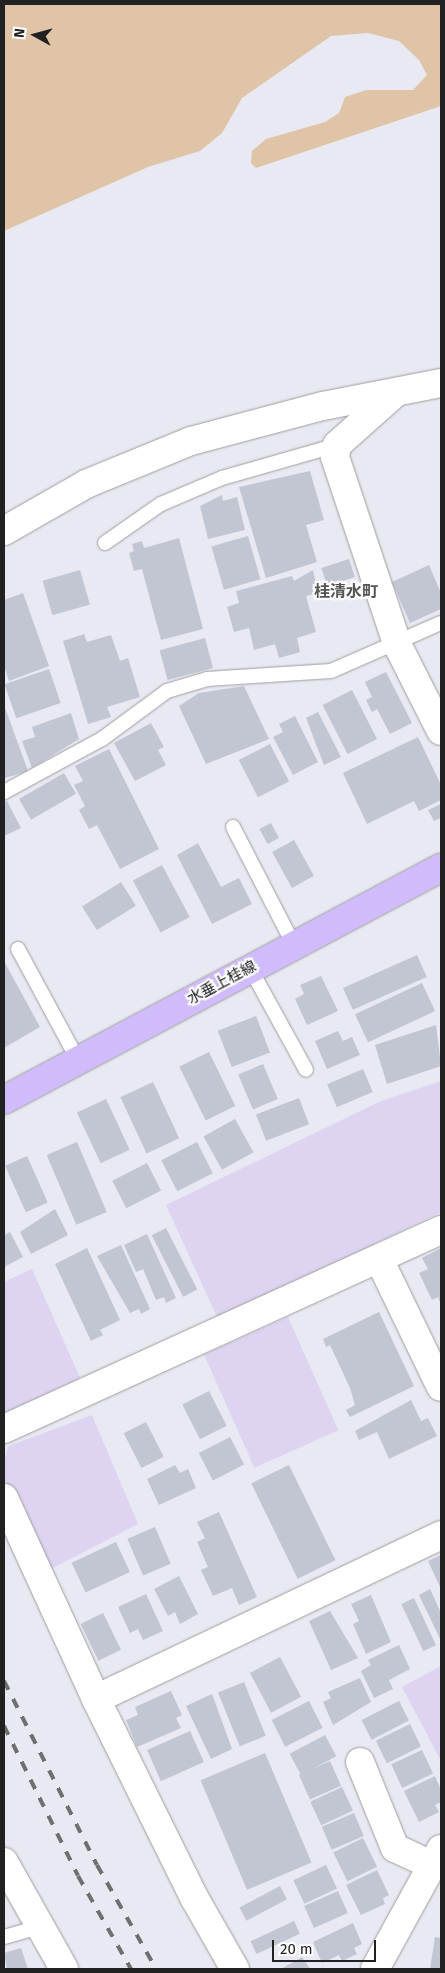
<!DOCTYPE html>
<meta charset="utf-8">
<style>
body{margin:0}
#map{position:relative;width:445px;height:1973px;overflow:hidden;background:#e8e9f2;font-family:"Fira Sans","Noto Sans JP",sans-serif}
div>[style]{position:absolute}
.farmland>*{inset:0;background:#ded3f0;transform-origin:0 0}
.water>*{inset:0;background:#e0c4a8}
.building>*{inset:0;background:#c1c6d2;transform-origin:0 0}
.roads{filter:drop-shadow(0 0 1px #9e9e9e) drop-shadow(0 0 1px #9e9e9e)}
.service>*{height:14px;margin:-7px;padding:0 7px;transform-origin:7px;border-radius:7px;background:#fff}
.minor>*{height:28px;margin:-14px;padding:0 14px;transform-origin:14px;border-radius:14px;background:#fff}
.secondary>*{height:28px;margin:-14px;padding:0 14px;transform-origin:14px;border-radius:14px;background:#d1bcfb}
.rail>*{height:4px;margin-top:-2px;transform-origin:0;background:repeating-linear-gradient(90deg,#6f6f6f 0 10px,transparent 0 20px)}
span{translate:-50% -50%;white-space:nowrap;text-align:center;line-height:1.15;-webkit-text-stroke:4.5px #fff;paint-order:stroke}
.street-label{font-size:15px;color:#212121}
.neighbourhood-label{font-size:16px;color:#545454;font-weight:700}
.frame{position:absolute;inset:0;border:5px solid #212121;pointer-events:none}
.north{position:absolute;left:10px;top:10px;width:50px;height:50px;-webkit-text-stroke:4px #fff;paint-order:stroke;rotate:277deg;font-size:14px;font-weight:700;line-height:20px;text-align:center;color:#212121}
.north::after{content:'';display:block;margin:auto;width:18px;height:22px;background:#212121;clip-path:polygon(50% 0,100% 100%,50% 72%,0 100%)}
.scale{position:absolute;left:272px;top:1940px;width:104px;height:22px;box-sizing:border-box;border:2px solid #212121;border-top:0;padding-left:6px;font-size:15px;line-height:18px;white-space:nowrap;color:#212121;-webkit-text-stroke:4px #fff;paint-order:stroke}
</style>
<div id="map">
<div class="farmland">
<i style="clip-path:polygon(441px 1081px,441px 1212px,218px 1319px,166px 1205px,381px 1101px)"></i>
<i style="clip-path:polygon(32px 1269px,80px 1378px,4px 1414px,4px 1282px)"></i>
<i style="left:288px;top:1317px;width:124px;height:92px;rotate:66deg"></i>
<i style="clip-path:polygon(92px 1415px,138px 1524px,49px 1570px,4px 1480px,4px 1458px,9px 1446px)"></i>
<i style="clip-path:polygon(441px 1666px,441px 1761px,402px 1687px)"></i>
</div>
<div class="water">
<i style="clip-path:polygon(4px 4px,441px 4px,441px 106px,256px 168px,251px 163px,252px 151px,266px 139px,325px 122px,339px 113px,345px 97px,366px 90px,413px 90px,427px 75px,419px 60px,399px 41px,368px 33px,331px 36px,242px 98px,222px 133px,200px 151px,148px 167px,4px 231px)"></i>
</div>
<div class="building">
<i style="clip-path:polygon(310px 471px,324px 520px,306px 525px,317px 562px,266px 578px,239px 487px)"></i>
<i style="clip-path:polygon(222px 495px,223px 501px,237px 497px,245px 530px,208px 539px,200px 506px)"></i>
<i style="left:248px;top:536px;width:45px;height:38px;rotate:74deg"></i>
<i style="clip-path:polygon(179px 538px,203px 629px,161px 640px,142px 569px,134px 571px,129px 553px,134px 551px,132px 544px,142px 541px,144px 548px)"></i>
<i style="left:349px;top:559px;width:19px;height:29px;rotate:72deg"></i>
<i style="clip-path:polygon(429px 565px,441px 593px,441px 609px,410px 623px,392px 582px)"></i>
<i style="left:80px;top:570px;width:36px;height:39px;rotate:74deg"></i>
<i style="clip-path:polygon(313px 570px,318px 593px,306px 596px,316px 632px,297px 638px,300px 652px,279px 658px,275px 644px,254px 650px,249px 628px,234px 632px,227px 607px,239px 603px,236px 591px,292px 576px,294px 581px)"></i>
<i style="clip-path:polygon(23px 593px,49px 666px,9px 681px,4px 666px,4px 600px)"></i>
<i style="clip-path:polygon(84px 634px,87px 642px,111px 635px,120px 661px,128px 658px,140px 697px,107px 707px,111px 717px,88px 724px,63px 641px)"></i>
<i style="left:205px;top:638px;width:31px;height:47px;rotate:75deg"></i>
<i style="left:49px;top:669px;width:36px;height:47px;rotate:71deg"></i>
<i style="clip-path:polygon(386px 672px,412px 723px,390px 734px,377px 709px,372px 712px,366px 700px,372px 697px,365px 682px)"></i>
<i style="clip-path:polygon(244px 686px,269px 739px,206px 764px,179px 706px,199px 693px)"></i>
<i style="left:352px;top:690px;width:55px;height:33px;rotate:63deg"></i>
<i style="clip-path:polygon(4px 705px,28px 771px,5px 778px,4px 774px)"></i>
<i style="clip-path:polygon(318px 712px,341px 757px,324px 765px,306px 718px)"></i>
<i style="clip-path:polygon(71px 713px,79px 739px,32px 768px,22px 741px,35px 737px,32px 727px)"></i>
<i style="clip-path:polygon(295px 716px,318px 762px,293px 775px,273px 737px,283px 732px,279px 724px)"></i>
<i style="clip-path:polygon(151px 723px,164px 747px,158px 750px,166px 765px,135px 781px,114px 743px)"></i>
<i style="clip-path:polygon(418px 737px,441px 785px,441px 800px,419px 811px,414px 801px,367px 824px,343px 773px)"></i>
<i style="left:270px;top:744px;width:42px;height:35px;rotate:63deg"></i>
<i style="clip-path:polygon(109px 749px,159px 849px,120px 869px,97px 825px,89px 829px,79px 810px,85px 806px,74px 785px,83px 781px,75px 766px)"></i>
<i style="left:64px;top:773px;width:24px;height:52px;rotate:60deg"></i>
<i style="clip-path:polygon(7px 801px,21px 828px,4px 836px,4px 802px)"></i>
<i style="clip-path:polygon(441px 804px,441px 818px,434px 821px,428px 810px)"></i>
<i style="left:271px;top:823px;width:17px;height:13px;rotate:62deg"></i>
<i style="left:294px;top:840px;width:41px;height:25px;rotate:61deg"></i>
<i style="clip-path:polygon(198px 843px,221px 887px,239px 878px,252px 904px,212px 924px,177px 855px)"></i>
<i style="left:162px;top:865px;width:59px;height:33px;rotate:62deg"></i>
<i style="left:121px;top:882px;width:28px;height:46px;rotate:58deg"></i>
<i style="left:417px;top:955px;width:24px;height:81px;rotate:66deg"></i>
<i style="clip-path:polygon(4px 961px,40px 1027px,4px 1048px)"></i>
<i style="clip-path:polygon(321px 976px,338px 1011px,307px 1025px,295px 999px,304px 994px,300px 985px)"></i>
<i style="left:422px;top:983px;width:31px;height:74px;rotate:65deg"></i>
<i style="left:256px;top:1016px;width:39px;height:41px;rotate:69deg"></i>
<i style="clip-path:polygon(436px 1025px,441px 1066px,387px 1084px,375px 1045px)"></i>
<i style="clip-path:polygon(338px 1031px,343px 1041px,352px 1037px,360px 1055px,327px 1069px,315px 1041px)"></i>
<i style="left:209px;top:1052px;width:60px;height:33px;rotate:64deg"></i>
<i style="left:263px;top:1064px;width:38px;height:27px;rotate:67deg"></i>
<i style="left:363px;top:1069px;width:25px;height:39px;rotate:67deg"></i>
<i style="left:153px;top:1082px;width:62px;height:36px;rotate:65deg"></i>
<i style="left:299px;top:1098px;width:28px;height:46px;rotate:69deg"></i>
<i style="left:106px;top:1099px;width:56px;height:32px;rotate:65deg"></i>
<i style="left:235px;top:1119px;width:38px;height:36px;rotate:61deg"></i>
<i style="left:77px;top:1142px;width:76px;height:33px;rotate:67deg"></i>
<i style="left:197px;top:1142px;width:35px;height:40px;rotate:63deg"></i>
<i style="left:27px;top:1156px;width:51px;height:24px;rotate:66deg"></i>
<i style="left:147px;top:1163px;width:31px;height:39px;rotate:63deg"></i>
<i style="clip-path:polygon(55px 1209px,68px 1235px,31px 1254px,20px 1232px)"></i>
<i style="left:166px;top:1228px;width:69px;height:16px;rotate:63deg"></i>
<i style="clip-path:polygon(10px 1232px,23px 1257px,4px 1267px,4px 1235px)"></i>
<i style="clip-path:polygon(147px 1234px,176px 1298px,166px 1303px,164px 1297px,156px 1300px,143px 1269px,136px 1272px,124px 1245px)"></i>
<i style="clip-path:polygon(121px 1245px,150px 1309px,141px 1314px,139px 1309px,130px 1313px,97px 1256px)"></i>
<i style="clip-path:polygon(87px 1248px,120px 1320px,100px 1330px,103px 1335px,91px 1341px,55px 1264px)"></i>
<i style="clip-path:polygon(441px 1248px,441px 1305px,438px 1297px,432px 1300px,419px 1273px,428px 1269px,422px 1258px)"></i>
<i style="clip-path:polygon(379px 1312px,414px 1386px,350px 1417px,346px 1410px,355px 1405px,350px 1388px,330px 1345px,326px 1347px,323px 1339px)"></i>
<i style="left:209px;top:1391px;width:39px;height:30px;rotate:63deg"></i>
<i style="clip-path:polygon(411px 1400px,421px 1421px,428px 1418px,437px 1436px,389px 1459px,377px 1432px,359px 1440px,355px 1431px)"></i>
<i style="left:146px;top:1422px;width:39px;height:25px;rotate:63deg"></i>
<i style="left:230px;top:1437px;width:31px;height:35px;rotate:63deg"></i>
<i style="clip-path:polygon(175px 1465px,180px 1473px,188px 1469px,196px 1488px,159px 1505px,147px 1479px)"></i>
<i style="left:289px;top:1465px;width:106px;height:42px;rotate:64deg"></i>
<i style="clip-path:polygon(219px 1512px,257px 1597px,239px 1605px,232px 1588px,213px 1596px,201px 1570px,208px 1567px,197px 1542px,205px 1538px,197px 1522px)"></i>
<i style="left:155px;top:1527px;width:40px;height:30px;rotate:67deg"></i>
<i style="left:116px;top:1542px;width:33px;height:49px;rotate:65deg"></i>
<i style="clip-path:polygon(441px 1555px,441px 1589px,428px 1561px)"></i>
<i style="clip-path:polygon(179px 1576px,198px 1614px,180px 1624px,175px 1612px,168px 1616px,154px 1589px)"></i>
<i style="clip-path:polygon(430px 1589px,441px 1613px,441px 1641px,419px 1595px)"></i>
<i style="clip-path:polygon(146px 1594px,163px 1631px,143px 1640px,138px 1629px,130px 1633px,118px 1607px)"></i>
<i style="clip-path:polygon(371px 1595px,391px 1642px,366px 1654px,353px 1624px,359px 1621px,351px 1604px)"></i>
<i style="left:414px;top:1598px;width:52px;height:14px;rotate:65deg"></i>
<i style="clip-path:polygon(330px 1611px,358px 1658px,331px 1670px,309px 1621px)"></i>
<i style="left:103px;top:1613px;width:41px;height:25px;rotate:64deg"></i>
<i style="clip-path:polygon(399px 1645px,410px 1669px,389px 1680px,393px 1689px,374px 1698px,361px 1671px,371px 1665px,368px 1660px)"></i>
<i style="left:280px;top:1657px;width:45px;height:34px;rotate:62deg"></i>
<i style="clip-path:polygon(360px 1678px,371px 1702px,333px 1725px,323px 1702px,331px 1698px,328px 1692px)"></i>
<i style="left:244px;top:1682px;width:58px;height:28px;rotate:68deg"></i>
<i style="clip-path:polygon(171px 1691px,182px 1715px,176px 1718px,181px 1728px,137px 1747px,126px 1720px,138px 1715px,135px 1707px)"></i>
<i style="clip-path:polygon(212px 1694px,232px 1749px,211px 1759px,186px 1706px)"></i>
<i style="left:309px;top:1701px;width:30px;height:42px;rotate:63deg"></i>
<i style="left:399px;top:1701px;width:22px;height:42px;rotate:63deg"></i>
<i style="left:410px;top:1724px;width:25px;height:38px;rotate:64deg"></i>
<i style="left:190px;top:1731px;width:34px;height:47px;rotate:66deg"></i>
<i style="left:325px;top:1735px;width:24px;height:40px;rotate:62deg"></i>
<i style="left:422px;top:1750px;width:26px;height:34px;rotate:65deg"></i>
<i style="left:265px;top:1753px;width:119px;height:70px;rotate:67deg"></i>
<i style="left:330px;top:1761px;width:27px;height:34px;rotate:66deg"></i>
<i style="clip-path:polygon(435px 1776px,441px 1790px,441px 1802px,435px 1805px,439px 1812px,419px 1822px,404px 1791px)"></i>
<i style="left:342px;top:1787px;width:26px;height:35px;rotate:65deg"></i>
<i style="left:354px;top:1813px;width:25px;height:35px;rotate:67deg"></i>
<i style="left:363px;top:1838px;width:32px;height:33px;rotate:64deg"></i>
<i style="left:326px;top:1865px;width:26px;height:36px;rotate:65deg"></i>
<i style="clip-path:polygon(377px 1870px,389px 1895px,383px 1898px,385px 1904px,361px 1915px,346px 1885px)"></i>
<i style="left:280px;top:1886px;width:15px;height:46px;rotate:62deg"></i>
<i style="left:338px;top:1891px;width:24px;height:37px;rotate:66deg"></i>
<i style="left:294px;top:1921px;width:14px;height:48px;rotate:65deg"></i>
<i style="clip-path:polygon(353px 1923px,362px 1944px,354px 1948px,357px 1954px,342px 1961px,339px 1955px,322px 1963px,313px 1942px)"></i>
<i style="clip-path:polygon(435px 1937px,441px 1938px,441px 1969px,430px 1969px)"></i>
<i style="clip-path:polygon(21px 1948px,28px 1969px,7px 1969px,4px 1953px)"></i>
<i style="clip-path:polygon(302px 1957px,310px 1969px,284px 1969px,283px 1968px)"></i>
</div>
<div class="roads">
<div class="service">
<i style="left:105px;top:543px;width:68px;rotate:-34.9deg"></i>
<i style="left:161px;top:504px;width:66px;rotate:-23.1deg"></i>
<i style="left:222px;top:478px;width:120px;rotate:-16deg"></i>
<i style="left:4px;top:792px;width:111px;rotate:-28.4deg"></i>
<i style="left:102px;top:739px;width:81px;rotate:-36.4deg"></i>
<i style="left:167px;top:691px;width:42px;rotate:-16.7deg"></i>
<i style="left:207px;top:679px;width:124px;rotate:-3.7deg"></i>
<i style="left:331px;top:671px;width:120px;rotate:-23.6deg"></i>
<i style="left:233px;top:827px;width:133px;rotate:62.7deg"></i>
<i style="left:18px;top:949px;width:126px;rotate:61.6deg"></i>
<i style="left:250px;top:968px;width:116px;rotate:61.2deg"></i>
<i style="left:4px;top:1937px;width:35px;rotate:-16deg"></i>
</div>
<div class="minor">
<i style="left:394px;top:394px;width:76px;rotate:138.2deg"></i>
<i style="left:337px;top:445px;width:12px;rotate:99deg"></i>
<i style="left:335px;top:457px;width:199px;rotate:71.6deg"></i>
<i style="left:398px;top:646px;width:95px;rotate:63.2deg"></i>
<i style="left:4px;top:531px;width:95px;rotate:-29.8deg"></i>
<i style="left:86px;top:484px;width:113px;rotate:-22.3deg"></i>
<i style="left:191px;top:441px;width:137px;rotate:-14.9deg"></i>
<i style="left:323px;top:406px;width:120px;rotate:-11deg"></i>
<i style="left:379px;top:1259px;width:142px;rotate:64.2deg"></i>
<i style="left:4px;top:1429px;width:480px;rotate:-24.5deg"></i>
<i style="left:4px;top:1498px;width:221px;rotate:65.4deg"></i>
<i style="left:96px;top:1699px;width:223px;rotate:63.7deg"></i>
<i style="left:195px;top:1899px;width:81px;rotate:60.3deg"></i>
<i style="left:96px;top:1699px;width:382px;rotate:-25.4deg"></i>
<i style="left:360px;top:1762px;width:93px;rotate:67.9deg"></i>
<i style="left:395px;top:1848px;width:40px;rotate:25deg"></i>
<i style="left:4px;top:1862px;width:123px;rotate:60.7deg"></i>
<i style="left:375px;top:1969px;width:137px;rotate:-61.2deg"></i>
</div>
<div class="secondary">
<i style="left:4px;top:1100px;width:495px;rotate:-28deg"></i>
</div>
</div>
<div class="rail">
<i style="left:4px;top:1681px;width:206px;rotate:63.2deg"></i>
<i style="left:97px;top:1865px;width:120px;rotate:60.4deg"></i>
<i style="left:4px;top:1726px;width:167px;rotate:63.7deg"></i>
<i style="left:78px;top:1876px;width:107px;rotate:60.3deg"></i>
</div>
<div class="street-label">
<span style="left:222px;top:983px;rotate:-28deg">水垂上桂線</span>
</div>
<div class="neighbourhood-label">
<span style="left:346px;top:592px">桂清水町</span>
</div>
<div class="frame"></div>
<div class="north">N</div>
<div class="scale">20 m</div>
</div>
